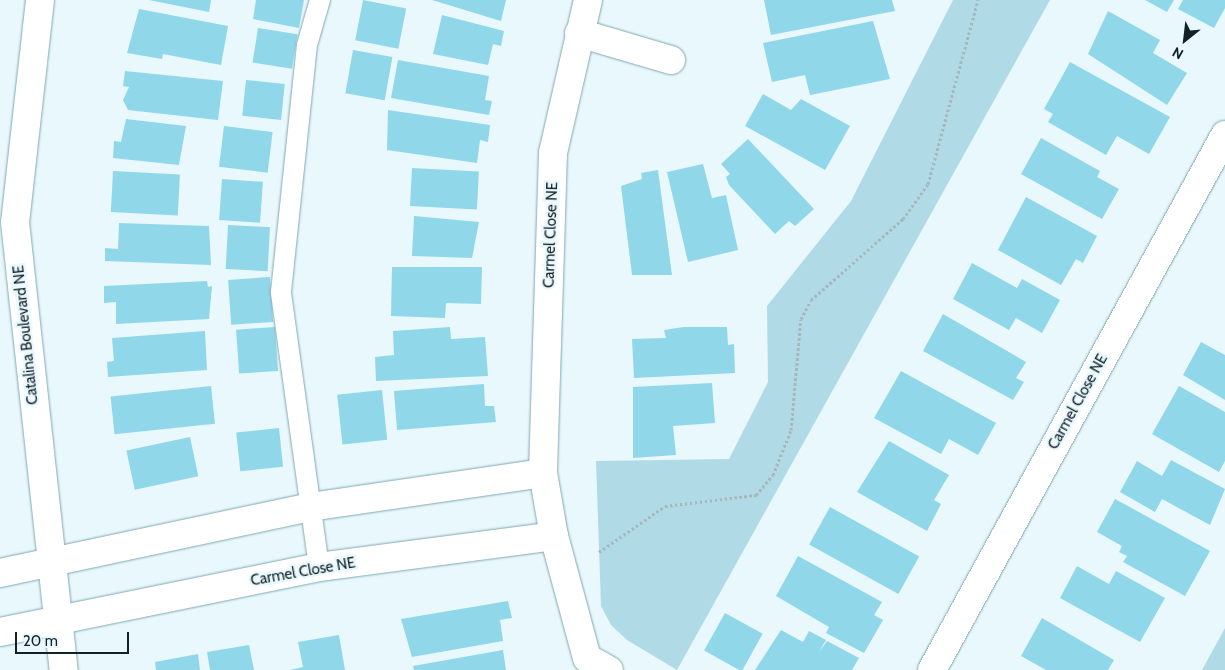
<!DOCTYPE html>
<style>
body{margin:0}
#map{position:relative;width:1225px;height:670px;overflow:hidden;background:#e8f8fd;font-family:Cabin,sans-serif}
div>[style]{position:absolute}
.green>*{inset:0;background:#b0dae6}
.building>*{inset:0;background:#90d7ea;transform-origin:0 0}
.path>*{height:3px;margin-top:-1.5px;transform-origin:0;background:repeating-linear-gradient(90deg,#a7b7bc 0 2.5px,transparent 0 5px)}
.roads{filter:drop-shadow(0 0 1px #80a7b2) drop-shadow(0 0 1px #80a7b2)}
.lane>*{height:20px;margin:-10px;padding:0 10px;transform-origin:10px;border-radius:10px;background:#fff}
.street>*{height:28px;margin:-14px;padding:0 14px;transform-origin:14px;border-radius:14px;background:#fff}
.secondary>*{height:28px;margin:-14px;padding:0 14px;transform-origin:14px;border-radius:14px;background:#fff}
span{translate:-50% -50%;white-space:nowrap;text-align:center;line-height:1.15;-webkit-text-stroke:5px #e8f8fd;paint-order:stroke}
.street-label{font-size:15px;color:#112125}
.north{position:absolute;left:1160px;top:15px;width:50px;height:50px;-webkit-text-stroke:4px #e8f8fd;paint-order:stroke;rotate:209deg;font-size:14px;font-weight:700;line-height:20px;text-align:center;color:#112125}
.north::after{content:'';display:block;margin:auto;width:18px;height:22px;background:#112125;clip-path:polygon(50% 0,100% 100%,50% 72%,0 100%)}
.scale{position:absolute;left:15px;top:632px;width:114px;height:22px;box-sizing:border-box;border:2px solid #112125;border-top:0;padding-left:6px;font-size:15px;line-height:18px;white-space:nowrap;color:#112125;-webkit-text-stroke:4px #e8f8fd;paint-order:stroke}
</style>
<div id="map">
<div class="green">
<i style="clip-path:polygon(953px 0,1050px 0,677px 670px,627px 640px,611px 625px,601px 606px,596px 461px,729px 459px,768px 382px,767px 306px,851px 201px)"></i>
<i style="clip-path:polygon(1225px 628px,1225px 670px,1202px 670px)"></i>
</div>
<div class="building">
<i style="clip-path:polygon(149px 0,211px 0,209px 12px)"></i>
<i style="clip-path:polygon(256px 0,304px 0,299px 28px,253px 19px)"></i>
<i style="left:363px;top:0;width:44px;height:41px;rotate:11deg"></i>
<i style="clip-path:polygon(432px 0,506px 0,501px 21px)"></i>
<i style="clip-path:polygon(764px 0,892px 0,895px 11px,771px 35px)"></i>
<i style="clip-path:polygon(1145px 0,1174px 0,1167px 12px)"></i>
<i style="clip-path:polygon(1183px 0,1225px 0,1225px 8px,1214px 28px,1178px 9px)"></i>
<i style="clip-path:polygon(139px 9px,228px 26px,221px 65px,163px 54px,162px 59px,127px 53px)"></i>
<i style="clip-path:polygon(1108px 11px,1160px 40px,1153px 53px,1187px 73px,1167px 105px,1088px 54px)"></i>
<i style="clip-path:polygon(442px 15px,504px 31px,501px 46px,493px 44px,488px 65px,433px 54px)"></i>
<i style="clip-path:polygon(873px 21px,890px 79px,810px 95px,805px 75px,772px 82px,763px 43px)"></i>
<i style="left:258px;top:28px;width:40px;height:35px;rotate:9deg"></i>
<i style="left:353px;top:50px;width:40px;height:44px;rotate:10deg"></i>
<i style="clip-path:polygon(398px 60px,489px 76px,485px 100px,492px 101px,489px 115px,391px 98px)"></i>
<i style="clip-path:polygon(1070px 62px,1170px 117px,1149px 154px,1117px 136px,1106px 155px,1048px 122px,1053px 114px,1044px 109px)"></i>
<i style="clip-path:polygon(125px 71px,223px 81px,218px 120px,128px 110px,123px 100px,129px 87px,123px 86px)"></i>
<i style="left:246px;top:80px;width:39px;height:36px;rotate:6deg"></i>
<i style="clip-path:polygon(763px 94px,791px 110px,801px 99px,850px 126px,825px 170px,745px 126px)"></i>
<i style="clip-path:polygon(388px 110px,490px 125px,488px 142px,480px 140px,477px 163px,387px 150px)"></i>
<i style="clip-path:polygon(126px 119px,186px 126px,179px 165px,113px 158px,114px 141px,121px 142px)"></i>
<i style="left:224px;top:126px;width:49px;height:41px;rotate:7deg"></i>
<i style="clip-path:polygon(1041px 138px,1100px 171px,1097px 177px,1119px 189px,1102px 219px,1021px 174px)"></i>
<i style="clip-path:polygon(748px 139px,814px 209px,795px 226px,789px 221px,775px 234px,729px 185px,726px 177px,730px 174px,721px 164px)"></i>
<i style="clip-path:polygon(703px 164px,712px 198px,726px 195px,738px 250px,688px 262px,667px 172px)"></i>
<i style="left:412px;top:168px;width:67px;height:38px;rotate:3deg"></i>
<i style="clip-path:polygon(658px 170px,672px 275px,632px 275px,621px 186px,642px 179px,641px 173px)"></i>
<i style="left:113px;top:171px;width:67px;height:41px;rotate:3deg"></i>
<i style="left:222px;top:179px;width:41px;height:41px;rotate:4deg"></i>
<i style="clip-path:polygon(1026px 197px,1097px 236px,1083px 263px,1076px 259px,1061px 285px,998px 250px)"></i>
<i style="clip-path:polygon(414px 216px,479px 222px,472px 258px,412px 256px)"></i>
<i style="clip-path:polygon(119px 223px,209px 226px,211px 265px,105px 261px,105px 248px,118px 249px)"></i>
<i style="left:228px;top:225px;width:42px;height:44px;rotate:3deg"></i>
<i style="clip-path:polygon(972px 263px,1017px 288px,1022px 279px,1060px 300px,1042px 333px,1016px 318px,1009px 330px,953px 299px)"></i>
<i style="clip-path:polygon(392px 267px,482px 267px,481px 304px,446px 303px,445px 318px,391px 316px)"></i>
<i style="left:270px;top:277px;width:45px;height:42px;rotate:86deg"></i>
<i style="clip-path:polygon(207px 281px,208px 287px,212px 286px,209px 319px,116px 324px,116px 302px,104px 303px,104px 286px)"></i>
<i style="clip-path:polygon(943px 314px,1026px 362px,1016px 378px,1024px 382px,1013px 400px,923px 351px)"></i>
<i style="left:275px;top:327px;width:44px;height:39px;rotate:86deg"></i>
<i style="clip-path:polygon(450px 327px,451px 339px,485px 337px,488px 376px,376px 381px,375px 357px,394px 355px,393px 331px)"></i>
<i style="clip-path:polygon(684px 327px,727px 327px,728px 345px,734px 344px,735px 373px,634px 378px,632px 339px,666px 338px,664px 330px)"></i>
<i style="clip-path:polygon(205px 331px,207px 370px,108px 377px,107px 362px,114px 361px,112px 338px)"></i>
<i style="clip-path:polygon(1201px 342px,1225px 355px,1225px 400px,1183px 375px)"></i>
<i style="clip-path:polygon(901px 371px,996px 423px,978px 455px,949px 439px,941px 454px,874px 418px)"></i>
<i style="clip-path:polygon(712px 383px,715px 423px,673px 426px,676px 455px,633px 458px,633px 387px)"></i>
<i style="clip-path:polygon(484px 384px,485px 406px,494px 406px,496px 422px,397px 430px,394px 391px)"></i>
<i style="left:211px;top:386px;width:38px;height:101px;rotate:84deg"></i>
<i style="clip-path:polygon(1179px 386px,1225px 412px,1225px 461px,1219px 472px,1152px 434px)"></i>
<i style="left:382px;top:390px;width:50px;height:45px;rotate:84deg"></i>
<i style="left:279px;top:428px;width:39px;height:43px;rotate:84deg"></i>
<i style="left:190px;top:437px;width:40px;height:65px;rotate:78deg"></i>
<i style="clip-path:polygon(889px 441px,949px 475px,934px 500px,941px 504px,927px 531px,857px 492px)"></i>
<i style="clip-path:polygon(1171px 460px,1225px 489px,1210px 525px,1162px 499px,1155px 512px,1120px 492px,1137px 461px,1162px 476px)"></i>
<i style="clip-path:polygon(1115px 499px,1210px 551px,1185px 596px,1123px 562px,1127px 556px,1119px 552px,1122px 546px,1097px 532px)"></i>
<i style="left:830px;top:507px;width:102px;height:43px;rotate:29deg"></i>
<i style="clip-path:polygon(798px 556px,882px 602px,874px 615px,883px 620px,864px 653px,826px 633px,829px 627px,776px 596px)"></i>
<i style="clip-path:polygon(1077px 566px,1109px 584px,1116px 571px,1165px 598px,1140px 642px,1060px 598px)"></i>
<i style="clip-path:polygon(508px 601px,512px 618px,500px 620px,503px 641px,412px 657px,401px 619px)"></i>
<i style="left:725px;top:613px;width:43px;height:43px;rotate:29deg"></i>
<i style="clip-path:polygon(1042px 618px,1114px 660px,1108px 670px,1046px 670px,1021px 656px)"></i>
<i style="clip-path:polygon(781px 630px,803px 642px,809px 631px,826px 640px,819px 652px,827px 641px,859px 658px,852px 670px,755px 670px)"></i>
<i style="clip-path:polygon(339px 635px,345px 670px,290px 670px,303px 667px,298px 642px)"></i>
<i style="clip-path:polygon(249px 645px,254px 670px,210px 670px,207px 652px)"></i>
<i style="clip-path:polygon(503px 650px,506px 670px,414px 670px,413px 666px)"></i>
<i style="clip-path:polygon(198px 654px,200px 670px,156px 670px,155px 662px)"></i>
</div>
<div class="path">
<i style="left:599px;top:552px;width:80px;rotate:-34.9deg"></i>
<i style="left:665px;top:506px;width:92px;rotate:-6.9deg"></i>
<i style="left:756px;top:495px;width:26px;rotate:-50deg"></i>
<i style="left:773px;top:475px;width:48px;rotate:-68.2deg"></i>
<i style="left:791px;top:430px;width:111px;rotate:-84.9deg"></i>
<i style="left:801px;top:319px;width:21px;rotate:-62deg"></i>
<i style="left:811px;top:300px;width:123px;rotate:-41.4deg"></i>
<i style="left:903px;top:219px;width:43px;rotate:-54.5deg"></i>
<i style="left:928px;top:184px;width:191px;rotate:-74.8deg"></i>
</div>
<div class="roads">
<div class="lane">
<i style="left:319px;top:567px;width:278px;rotate:-97.9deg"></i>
<i style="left:281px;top:292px;width:248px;rotate:-84deg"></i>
<i style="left:307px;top:45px;width:47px;rotate:-73.9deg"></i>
</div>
<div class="street">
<i style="left:588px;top:0;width:157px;rotate:102.9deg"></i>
<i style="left:553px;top:153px;width:320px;rotate:91.8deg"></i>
<i style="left:543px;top:473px;width:64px;rotate:80.1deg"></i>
<i style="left:554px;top:536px;width:126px;rotate:74.9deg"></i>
<i style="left:587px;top:658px;width:25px;rotate:29deg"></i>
<i style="left:579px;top:33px;width:96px;rotate:16.4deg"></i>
<i style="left:0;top:573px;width:317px;rotate:-12deg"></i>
<i style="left:310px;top:507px;width:235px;rotate:-8.3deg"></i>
<i style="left:0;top:632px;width:326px;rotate:-11.5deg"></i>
<i style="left:319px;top:567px;width:237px;rotate:-7.5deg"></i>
<i style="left:932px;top:670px;width:610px;rotate:-61.29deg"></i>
</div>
<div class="secondary">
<i style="left:40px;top:0;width:223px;rotate:96.4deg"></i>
<i style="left:15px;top:222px;width:451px;rotate:83.8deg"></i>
</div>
</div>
<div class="street-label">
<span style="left:551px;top:235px;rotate:-88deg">Carmel Close NE</span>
<span style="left:26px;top:335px;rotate:-96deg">Catalina Boulevard NE</span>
<span style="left:1078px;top:402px;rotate:-61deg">Carmel Close NE</span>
<span style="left:303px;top:572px;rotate:-10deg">Carmel Close NE</span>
</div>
<div class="north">N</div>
<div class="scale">20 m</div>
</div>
